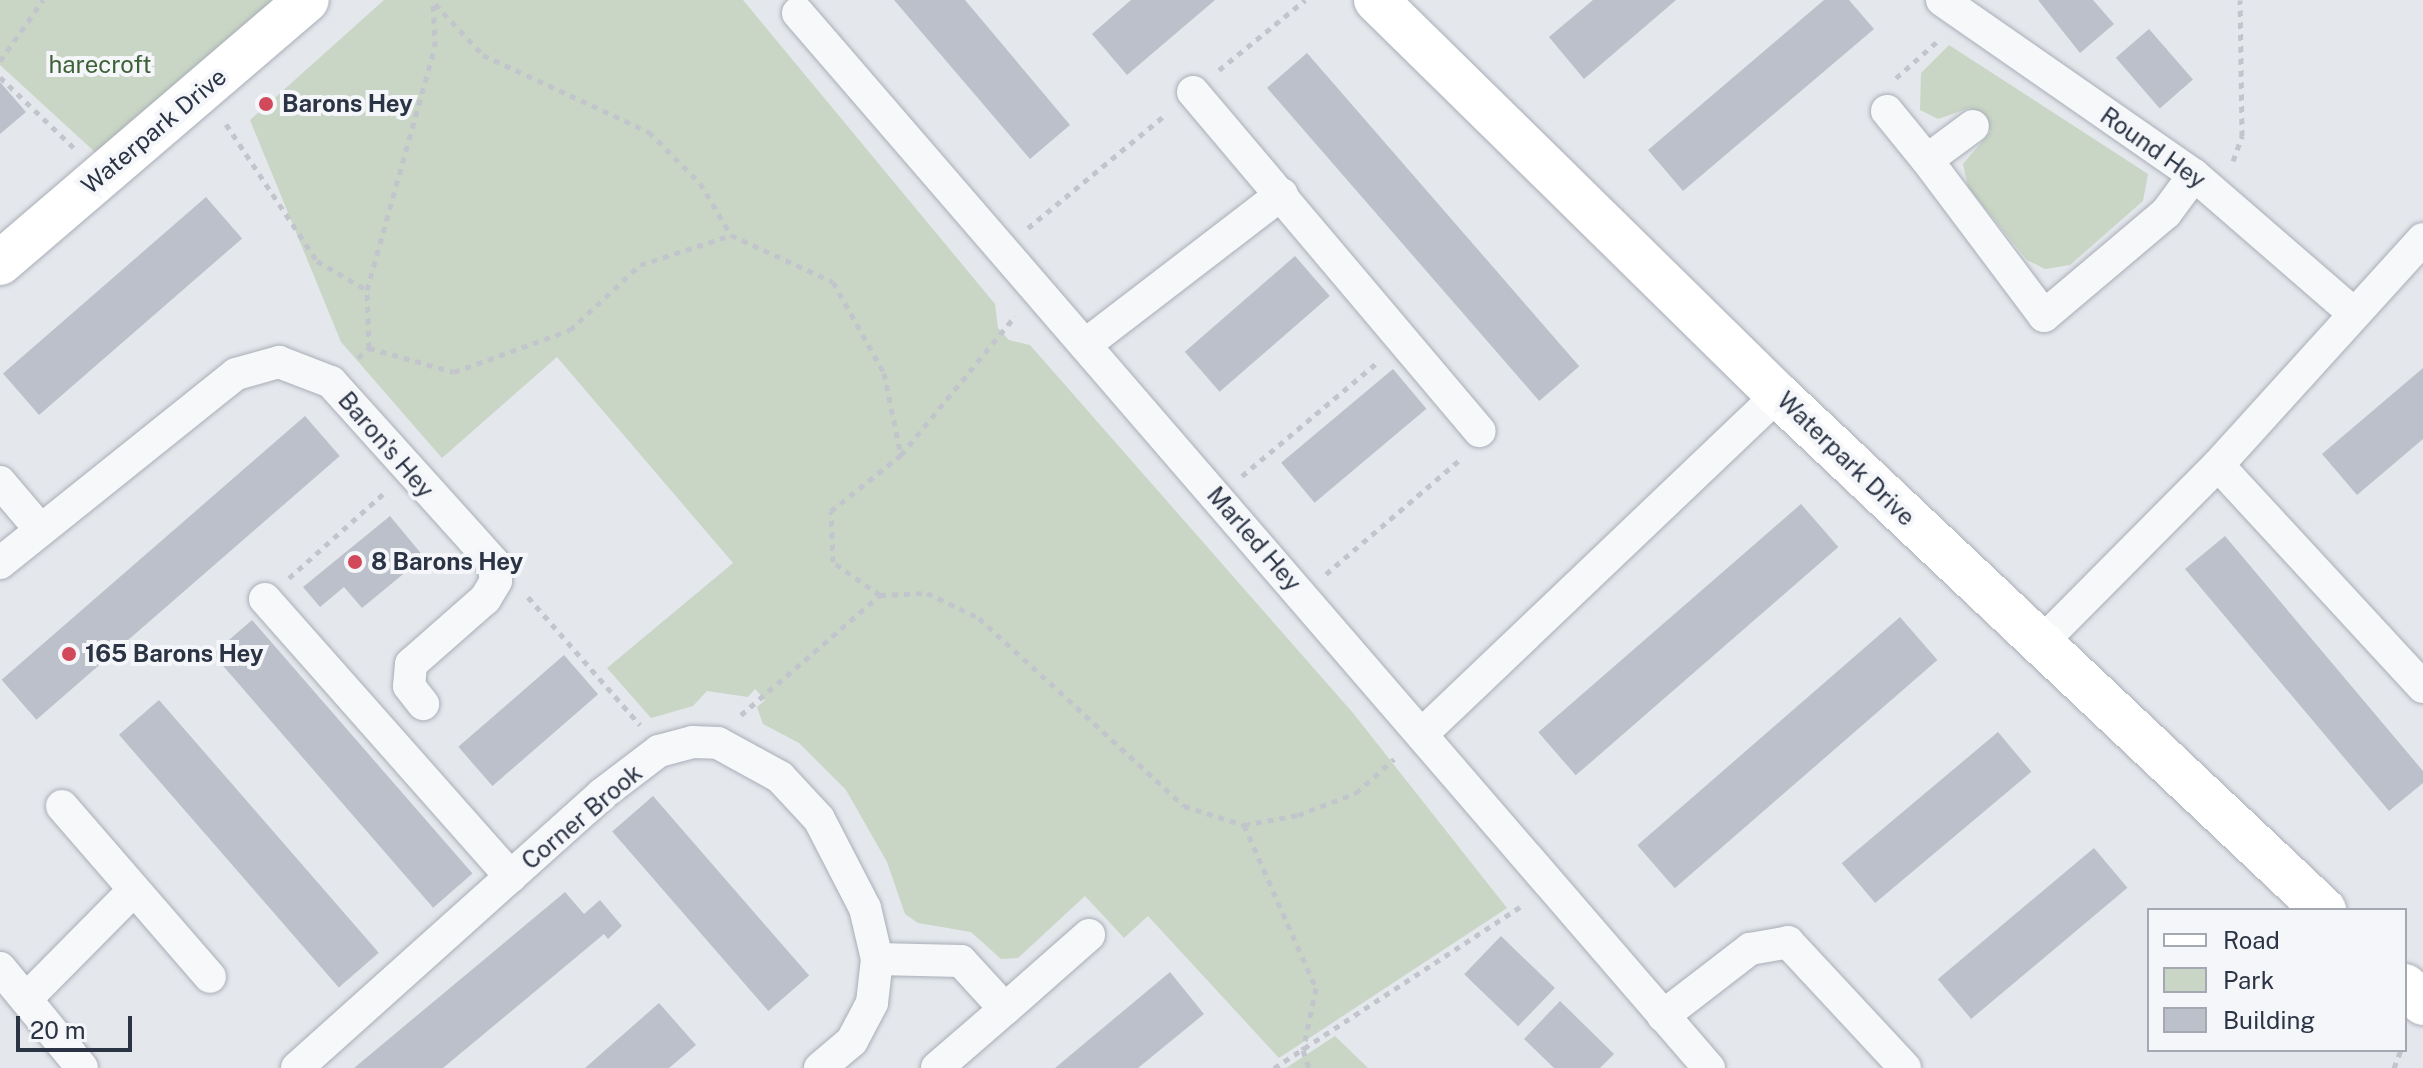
<!DOCTYPE html>
<style>
body{margin:0}
#map{position:relative;width:2423px;height:1068px;overflow:hidden;background:#e4e7ec;font-family:"Public Sans",sans-serif}
div>[style]{position:absolute}
.green>*{inset:0;background:#c9d6c5}
.building>*{inset:0;background:#bbc0ca;transform-origin:0 0}
.path>*{height:5px;margin-top:-2.5px;transform-origin:0;background:repeating-linear-gradient(90deg,#c2c5cb 0 6px,transparent 0 12px)}
.roads{filter:drop-shadow(0 0 2px #a9aeb7) drop-shadow(0 0 2px #a9aeb7)}
.street>*{height:32px;margin:-16px;padding:0 16px;transform-origin:16px;border-radius:16px;background:#f7f8fa}
.secondary>*{height:44px;margin:-22px;padding:0 22px;transform-origin:22px;border-radius:22px;background:#fff}
.dots>*{width:22px;height:22px;translate:-50% -50%;box-sizing:border-box;border:4px solid #f4f6f9;border-radius:50%}
span{translate:-50% -50%;white-space:nowrap;text-align:center;line-height:1.15;-webkit-text-stroke:8px #f4f6f9;paint-order:stroke}
.park-label{font-size:24px;color:#3f6138}
.poi-label{font-size:24px;color:#2b3445;font-weight:700}
.left{translate:0 -50%;text-align:left}
.street-label{font-size:24px;color:#2b3445}
.legend{position:absolute;left:2147px;top:908px;width:260px;height:144px;box-sizing:border-box;background:#f4f6f9;border:2px solid #a4a8b1;margin:0;padding:10px 14px;list-style:none;font-size:24px;color:#2b3445}
.legend li{display:flex;align-items:center;gap:16px;height:40px}
.legend b{width:40px;border:2px solid #a4a8b1}
.scale{position:absolute;left:16px;top:1016px;width:116px;height:36px;box-sizing:border-box;border:4px solid #2b3445;border-top:0;padding-left:10px;font-size:24px;line-height:28px;white-space:nowrap;color:#2b3445;-webkit-text-stroke:6px #f4f6f9;paint-order:stroke}
</style>
<div id="map">
<div class="green">
<i style="clip-path:polygon(0 0,275px 0,96px 153px,0 65px)"></i>
<i style="clip-path:polygon(384px 0,743px 0,995px 304px,998px 328px,1009px 340px,1030px 345px,1353px 713px,1507px 908px,1279px 1058px,1148px 916px,1124px 938px,1085px 896px,1018px 958px,1001px 959px,971px 932px,918px 923px,905px 914px,887px 862px,846px 790px,799px 743px,763px 724px,757px 707px,765px 700px,755px 689px,748px 697px,707px 691px,693px 706px,651px 718px,607px 668px,733px 563px,557px 357px,442px 458px,341px 342px,250px 120px)"></i>
<i style="clip-path:polygon(1949px 45px,2148px 174px,2143px 201px,2070px 265px,2045px 269px,2027px 260px,1968px 187px,1963px 164px,1991px 131px,1970px 108px,1938px 119px,1920px 110px,1921px 73px)"></i>
<i style="clip-path:polygon(1335px 1036px,1368px 1068px,1286px 1068px)"></i>
</div>
<div class="building">
<i style="clip-path:polygon(894px 0,965px 0,1070px 125px,1030px 159px)"></i>
<i style="clip-path:polygon(1131px 0,1215px 0,1127px 75px,1092px 34px)"></i>
<i style="clip-path:polygon(1593px 0,1676px 0,1584px 79px,1549px 37px)"></i>
<i style="clip-path:polygon(1824px 0,1849px 0,1874px 29px,1683px 191px,1648px 150px)"></i>
<i style="clip-path:polygon(2038px 0,2093px 0,2114px 24px,2080px 53px)"></i>
<i style="left:2149px;top:29px;width:67px;height:44px;rotate:49deg"></i>
<i style="left:1307px;top:53px;width:415px;height:53px;rotate:49deg"></i>
<i style="clip-path:polygon(0 82px,26px 112px,0 134px)"></i>
<i style="left:206px;top:197px;width:55px;height:269px;rotate:49deg"></i>
<i style="left:1295px;top:256px;width:53px;height:146px;rotate:49deg"></i>
<i style="clip-path:polygon(2423px 368px,2423px 439px,2357px 495px,2322px 454px)"></i>
<i style="left:1393px;top:369px;width:52px;height:146px;rotate:50deg"></i>
<i style="left:305px;top:416px;width:53px;height:402px;rotate:49deg"></i>
<i style="left:1801px;top:504px;width:57px;height:348px;rotate:49deg"></i>
<i style="clip-path:polygon(390px 516px,424px 557px,362px 608px,344px 587px,320px 607px,303px 587px)"></i>
<i style="clip-path:polygon(2225px 536px,2423px 771px,2423px 783px,2389px 811px,2185px 569px)"></i>
<i style="left:1900px;top:617px;width:57px;height:348px;rotate:49deg"></i>
<i style="left:252px;top:620px;width:336px;height:52px;rotate:49deg"></i>
<i style="left:564px;top:655px;width:52px;height:140px;rotate:49deg"></i>
<i style="left:159px;top:700px;width:335px;height:53px;rotate:49deg"></i>
<i style="left:1998px;top:732px;width:52px;height:204px;rotate:50deg"></i>
<i style="left:653px;top:796px;width:238px;height:54px;rotate:49deg"></i>
<i style="left:2094px;top:848px;width:52px;height:204px;rotate:50deg"></i>
<i style="clip-path:polygon(565px 892px,584px 914px,600px 900px,622px 926px,608px 939px,604px 934px,443px 1068px,354px 1068px)"></i>
<i style="left:1501px;top:936px;width:75px;height:53px;rotate:44deg"></i>
<i style="clip-path:polygon(1170px 972px,1204px 1014px,1138px 1068px,1055px 1068px)"></i>
<i style="clip-path:polygon(1560px 1001px,1614px 1054px,1600px 1068px,1554px 1068px,1524px 1039px)"></i>
<i style="clip-path:polygon(659px 1003px,696px 1045px,669px 1068px,585px 1068px)"></i>
</div>
<div class="path">
<i style="left:435px;top:4px;width:70px;rotate:46.7deg"></i>
<i style="left:483px;top:55px;width:183px;rotate:24.9deg"></i>
<i style="left:649px;top:132px;width:72px;rotate:45deg"></i>
<i style="left:700px;top:183px;width:61px;rotate:59.2deg"></i>
<i style="left:0;top:61px;width:75px;rotate:-54.8deg"></i>
<i style="left:1219px;top:70px;width:111px;rotate:-39.1deg"></i>
<i style="left:0;top:77px;width:103px;rotate:43.8deg"></i>
<i style="left:1896px;top:78px;width:59px;rotate:-41.6deg"></i>
<i style="left:226px;top:124px;width:164px;rotate:56.4deg"></i>
<i style="left:317px;top:261px;width:58px;rotate:30.1deg"></i>
<i style="left:2233px;top:161px;width:27px;rotate:-70deg"></i>
<i style="left:2242px;top:136px;width:136px;rotate:-90.8deg"></i>
<i style="left:1028px;top:228px;width:178px;rotate:-39.5deg"></i>
<i style="left:369px;top:348px;width:58px;rotate:-92deg"></i>
<i style="left:367px;top:290px;width:252px;rotate:-74.4deg"></i>
<i style="left:435px;top:47px;width:47px;rotate:-92.4deg"></i>
<i style="left:358px;top:358px;width:15px;rotate:-42deg"></i>
<i style="left:369px;top:348px;width:88px;rotate:15.8deg"></i>
<i style="left:454px;top:372px;width:123px;rotate:-19.9deg"></i>
<i style="left:570px;top:330px;width:96px;rotate:-42.9deg"></i>
<i style="left:640px;top:265px;width:96px;rotate:-18.2deg"></i>
<i style="left:731px;top:235px;width:112px;rotate:24.7deg"></i>
<i style="left:833px;top:282px;width:104px;rotate:60.7deg"></i>
<i style="left:884px;top:373px;width:84px;rotate:78.3deg"></i>
<i style="left:1242px;top:476px;width:177px;rotate:-40deg"></i>
<i style="left:1326px;top:574px;width:179px;rotate:-40.5deg"></i>
<i style="left:289px;top:578px;width:126px;rotate:-41.8deg"></i>
<i style="left:880px;top:595px;width:57px;rotate:-144.9deg"></i>
<i style="left:833px;top:562px;width:51px;rotate:-92.2deg"></i>
<i style="left:831px;top:511px;width:90px;rotate:-38.7deg"></i>
<i style="left:901px;top:455px;width:180px;rotate:-50.6deg"></i>
<i style="left:528px;top:597px;width:170px;rotate:48.8deg"></i>
<i style="left:741px;top:715px;width:184px;rotate:-40.8deg"></i>
<i style="left:880px;top:595px;width:47px;rotate:-2.4deg"></i>
<i style="left:927px;top:593px;width:58px;rotate:25.7deg"></i>
<i style="left:979px;top:618px;width:278px;rotate:42.5deg"></i>
<i style="left:1184px;top:806px;width:63px;rotate:17.6deg"></i>
<i style="left:1244px;top:825px;width:55px;rotate:-10.5deg"></i>
<i style="left:1298px;top:815px;width:62px;rotate:-20.8deg"></i>
<i style="left:1356px;top:793px;width:51px;rotate:-41.8deg"></i>
<i style="left:1244px;top:825px;width:178px;rotate:66.2deg"></i>
<i style="left:1316px;top:988px;width:63px;rotate:101.8deg"></i>
<i style="left:1303px;top:1050px;width:19px;rotate:72deg"></i>
<i style="left:1274px;top:1068px;width:296px;rotate:-33.2deg"></i>
<i style="left:2394px;top:1068px;width:19px;rotate:-69deg"></i>
</div>
<div class="roads">
<div class="street">
<i style="left:1942px;top:0;width:307px;rotate:34.8deg"></i>
<i style="left:2194px;top:175px;width:209px;rotate:40.9deg"></i>
<i style="left:798px;top:13px;width:1394px;rotate:49.19deg"></i>
<i style="left:1193px;top:92px;width:444px;rotate:49.8deg"></i>
<i style="left:1887px;top:111px;width:63px;rotate:50.8deg"></i>
<i style="left:1927px;top:160px;width:57px;rotate:-36.5deg"></i>
<i style="left:1927px;top:160px;width:195px;rotate:53.1deg"></i>
<i style="left:2044px;top:316px;width:160px;rotate:-40.2deg"></i>
<i style="left:2166px;top:213px;width:47px;rotate:-53.6deg"></i>
<i style="left:1085px;top:345px;width:248px;rotate:-37.5deg"></i>
<i style="left:2218px;top:465px;width:302px;rotate:47.3deg"></i>
<i style="left:0;top:482px;width:60px;rotate:49.7deg"></i>
<i style="left:0;top:563px;width:302px;rotate:-38.7deg"></i>
<i style="left:236px;top:374px;width:45px;rotate:-15.6deg"></i>
<i style="left:279px;top:362px;width:56px;rotate:21deg"></i>
<i style="left:331px;top:382px;width:242px;rotate:48deg"></i>
<i style="left:493px;top:562px;width:19px;rotate:81deg"></i>
<i style="left:496px;top:581px;width:21px;rotate:121deg"></i>
<i style="left:485px;top:599px;width:98px;rotate:138.7deg"></i>
<i style="left:411px;top:664px;width:22px;rotate:95deg"></i>
<i style="left:409px;top:686px;width:23px;rotate:52deg"></i>
<i style="left:265px;top:599px;width:371px;rotate:48.5deg"></i>
<i style="left:2040px;top:644px;width:252px;rotate:-45.2deg"></i>
<i style="left:2218px;top:465px;width:305px;rotate:-47.8deg"></i>
<i style="left:1422px;top:734px;width:492px;rotate:-43.6deg"></i>
<i style="left:62px;top:806px;width:226px;rotate:49.1deg"></i>
<i style="left:877px;top:959px;width:84px;rotate:1.4deg"></i>
<i style="left:961px;top:961px;width:65px;rotate:47.5deg"></i>
<i style="left:1005px;top:1009px;width:90px;rotate:139.1deg"></i>
<i style="left:0;top:968px;width:129px;rotate:50.6deg"></i>
<i style="left:26px;top:999px;width:151px;rotate:-45.3deg"></i>
<i style="left:1005px;top:1009px;width:112px;rotate:-41.4deg"></i>
<i style="left:1663px;top:1016px;width:110px;rotate:-37.6deg"></i>
<i style="left:1750px;top:949px;width:39px;rotate:-10deg"></i>
<i style="left:1788px;top:942px;width:172px;rotate:47.1deg"></i>
<i style="left:297px;top:1068px;width:409px;rotate:-41.9deg"></i>
<i style="left:601px;top:795px;width:73px;rotate:-37.2deg"></i>
<i style="left:659px;top:751px;width:35px;rotate:-15deg"></i>
<i style="left:693px;top:742px;width:25px;rotate:2deg"></i>
<i style="left:718px;top:743px;width:71px;rotate:28.7deg"></i>
<i style="left:780px;top:777px;width:57px;rotate:47.1deg"></i>
<i style="left:819px;top:819px;width:100px;rotate:62.7deg"></i>
<i style="left:865px;top:908px;width:52px;rotate:76.8deg"></i>
<i style="left:877px;top:959px;width:44px;rotate:96.5deg"></i>
<i style="left:872px;top:1003px;width:43px;rotate:117.8deg"></i>
<i style="left:852px;top:1041px;width:42px;rotate:139.8deg"></i>
</div>
<div class="secondary">
<i style="left:1376px;top:0;width:564px;rotate:44.5deg"></i>
<i style="left:1778px;top:395px;width:751px;rotate:43.33deg"></i>
<i style="left:0;top:263px;width:404px;rotate:-40.6deg"></i>
<i style="left:2405px;top:986px;width:25px;rotate:43deg"></i>
</div>
</div>
<div class="dots">
<i style="left:266px;top:104px;background:#d1495b"></i>
<i style="left:355px;top:562px;background:#d1495b"></i>
<i style="left:69px;top:654px;background:#d1495b"></i>
</div>
<div class="park-label">
<span style="left:100px;top:65px">harecroft</span>
</div>
<div class="poi-label">
<span class="left" style="left:282px;top:104px">Barons Hey</span>
<span class="left" style="left:371px;top:562px">8 Barons Hey</span>
<span class="left" style="left:85px;top:654px">165 Barons Hey</span>
</div>
<div class="street-label">
<span style="left:154px;top:131px;rotate:-40deg">Waterpark Drive</span>
<span style="left:2153px;top:148px;rotate:35deg">Round Hey</span>
<span style="left:386px;top:445px;rotate:49deg">Baron's Hey</span>
<span style="left:1846px;top:459px;rotate:44deg">Waterpark Drive</span>
<span style="left:1254px;top:539px;rotate:49deg">Marled Hey</span>
<span style="left:582px;top:817px;rotate:-40deg">Corner Brook</span>
</div>
<ul class="legend">
<li><b style="height:10px;background:#fff"></b>Road</li>
<li><b style="height:22px;background:#c9d6c5"></b>Park</li>
<li><b style="height:22px;background:#bbc0ca"></b>Building</li>
</ul>
<div class="scale">20 m</div>
</div>
